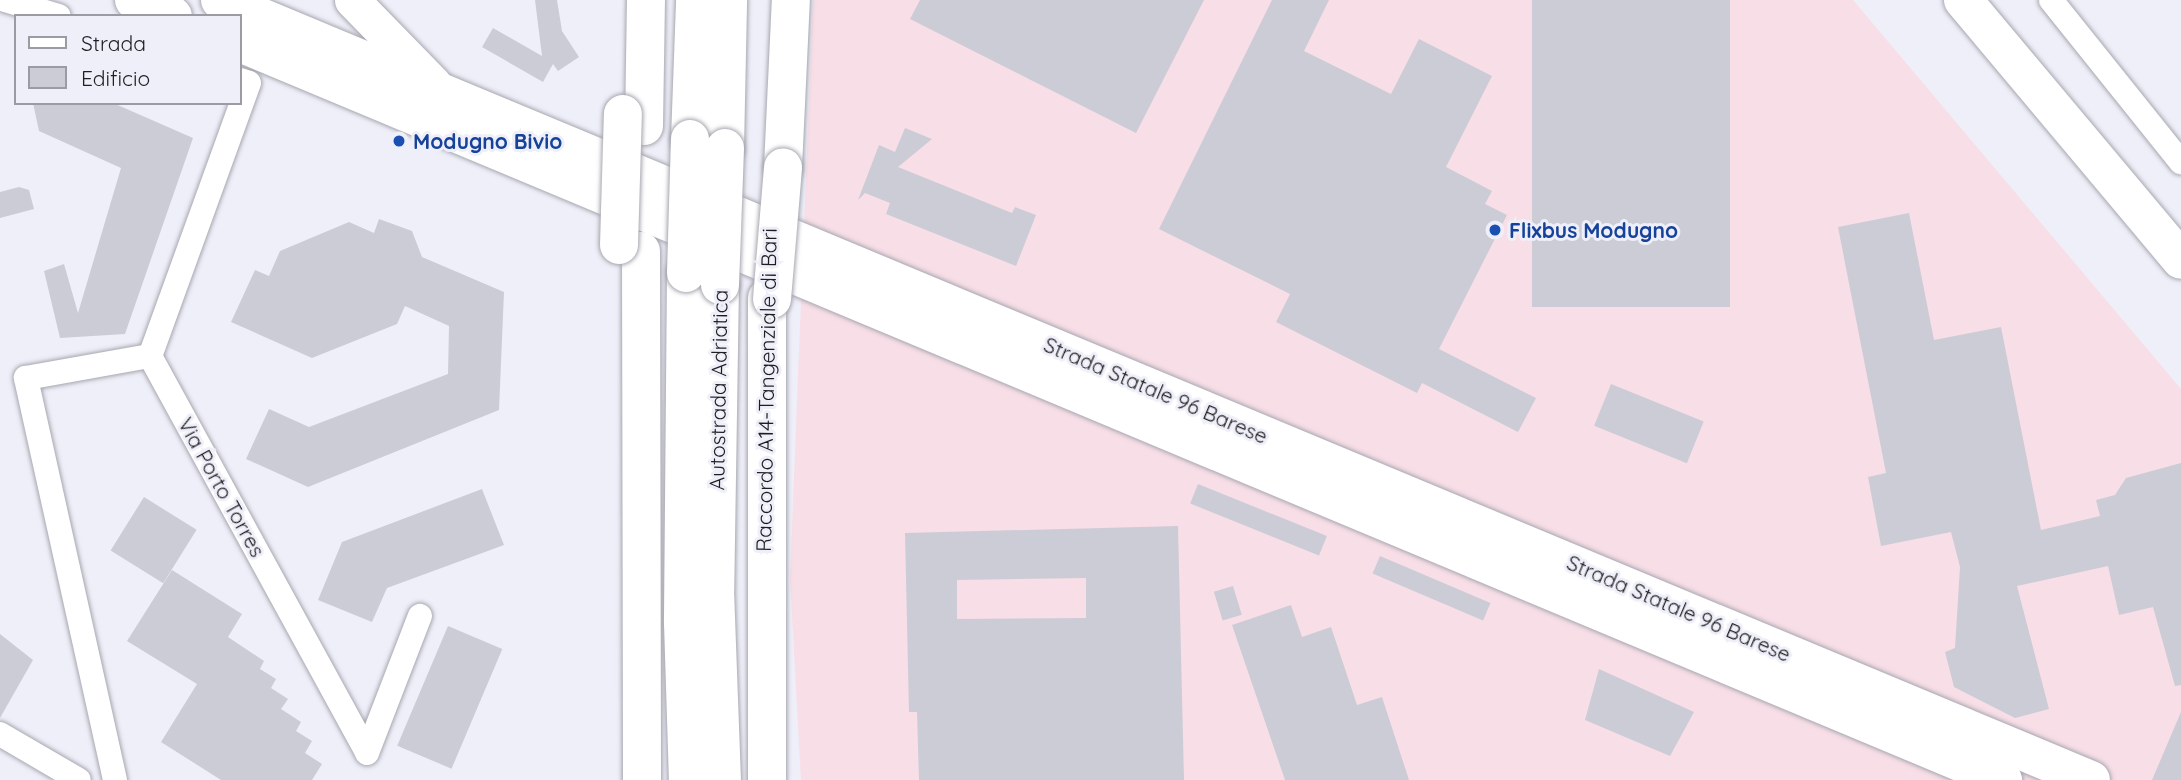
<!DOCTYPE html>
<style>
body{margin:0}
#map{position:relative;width:2181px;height:780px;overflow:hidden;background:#efeff9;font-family:Quicksand,sans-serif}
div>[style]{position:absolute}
.industrial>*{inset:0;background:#f8dee6}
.building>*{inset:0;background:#ccccd6;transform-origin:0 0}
.roads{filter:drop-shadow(0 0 2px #a7a7b1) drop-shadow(0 0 2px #a7a7b1)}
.minor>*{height:24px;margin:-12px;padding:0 12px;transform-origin:12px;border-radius:12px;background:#fff}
.secondary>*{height:35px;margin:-17.5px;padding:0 17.5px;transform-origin:17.5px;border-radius:17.5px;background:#fff}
.primary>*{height:38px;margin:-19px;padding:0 19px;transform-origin:19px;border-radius:19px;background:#fff}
.motorway>*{height:38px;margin:-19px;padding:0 19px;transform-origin:19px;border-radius:19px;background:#fff}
.bridges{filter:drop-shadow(0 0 2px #a7a7b1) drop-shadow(0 0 2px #a7a7b1)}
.motorway-bridge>*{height:38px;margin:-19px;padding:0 19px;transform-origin:19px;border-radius:19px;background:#fff}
.dots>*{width:19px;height:19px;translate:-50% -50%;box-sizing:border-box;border:4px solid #efeff9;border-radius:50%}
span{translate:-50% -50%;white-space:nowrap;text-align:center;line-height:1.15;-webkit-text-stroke:6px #efeff9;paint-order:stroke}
.transit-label{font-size:21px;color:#164399;font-weight:700}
.left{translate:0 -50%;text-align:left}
.street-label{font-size:21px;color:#1e1e21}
.legend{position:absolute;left:14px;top:14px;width:228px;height:91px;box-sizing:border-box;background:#efeff9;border:2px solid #9b9ba3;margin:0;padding:9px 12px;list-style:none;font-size:21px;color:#1e1e21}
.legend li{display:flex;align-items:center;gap:14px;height:35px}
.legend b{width:35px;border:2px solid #9b9ba3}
</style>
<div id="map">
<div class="industrial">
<i style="clip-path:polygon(813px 0,1853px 0,2181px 389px,2181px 780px,801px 780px,790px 578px)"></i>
</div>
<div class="building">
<i style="clip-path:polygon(535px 0,557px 0,562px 31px,579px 57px,558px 71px,553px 64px,543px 82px,482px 47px,493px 28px,542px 56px)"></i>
<i style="clip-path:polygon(920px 0,1204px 0,1136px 133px,910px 19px)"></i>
<i style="clip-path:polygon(1272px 0,1329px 0,1304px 51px,1391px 94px,1419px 39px,1492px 76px,1446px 167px,1492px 191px,1485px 204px,1507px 215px,1439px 349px,1536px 398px,1518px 432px,1422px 383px,1417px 393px,1276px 322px,1290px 294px,1159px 229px)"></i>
<i style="left:1532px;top:0;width:198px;height:307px"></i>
<i style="clip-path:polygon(33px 103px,113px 103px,193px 138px,125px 334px,60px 338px,44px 271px,64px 264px,78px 313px,121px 168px,39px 131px)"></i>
<i style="clip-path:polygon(905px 128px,932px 139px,898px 167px,1012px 213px,1015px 207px,1036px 215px,1016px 266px,886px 214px,890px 203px,865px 193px,858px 200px,879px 145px,895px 152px)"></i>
<i style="clip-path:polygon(19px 187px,29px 190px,34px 209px,0 218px,0 192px)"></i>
<i style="clip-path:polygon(1909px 213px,1934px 340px,2001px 327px,2041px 530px,2100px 516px,2096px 500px,2115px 495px,2126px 478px,2181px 463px,2181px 685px,2175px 686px,2153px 607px,2119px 615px,2108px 566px,2017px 586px,2049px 709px,2015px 718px,1954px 687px,1945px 652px,1955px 648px,1960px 567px,1951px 532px,1881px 546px,1868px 477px,1886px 473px,1838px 227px)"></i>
<i style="clip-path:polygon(379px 219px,412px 231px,422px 257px,504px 292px,499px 410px,308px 487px,246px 459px,269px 409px,309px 427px,448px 374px,449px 326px,405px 306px,397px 324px,312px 358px,231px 322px,255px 270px,269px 276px,280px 251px,349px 222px,374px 233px)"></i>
<i style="left:1611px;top:384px;width:100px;height:45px;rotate:22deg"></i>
<i style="left:1198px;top:484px;width:139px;height:21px;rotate:22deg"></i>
<i style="clip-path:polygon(482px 489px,504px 545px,387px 588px,372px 622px,318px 600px,342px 542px)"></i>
<i style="left:144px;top:497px;width:62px;height:63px;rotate:32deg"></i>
<i style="clip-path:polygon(evenodd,1178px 526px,1184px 780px,919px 780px,917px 712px,909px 712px,905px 533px,1178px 526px,1086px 578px,1086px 618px,957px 619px,957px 580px,1086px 578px)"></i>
<i style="left:1380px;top:556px;width:120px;height:19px;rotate:23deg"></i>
<i style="clip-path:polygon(172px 570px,242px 614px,228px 637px,264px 661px,260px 669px,276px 679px,271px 688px,288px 699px,281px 709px,301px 722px,296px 731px,312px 741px,305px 753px,322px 764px,312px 780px,221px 780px,161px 742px,197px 684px,127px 641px)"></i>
<i style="left:1233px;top:586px;width:30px;height:20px;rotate:73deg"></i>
<i style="clip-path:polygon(1291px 605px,1302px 637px,1331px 627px,1357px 705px,1382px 697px,1409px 780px,1285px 780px,1232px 625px)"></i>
<i style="left:448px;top:626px;width:59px;height:130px;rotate:23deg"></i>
<i style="clip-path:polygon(0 634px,33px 660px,0 718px)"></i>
<i style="clip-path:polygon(1599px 669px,1694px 712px,1670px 756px,1585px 720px)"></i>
<i style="clip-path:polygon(2181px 712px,2181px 780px,2152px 780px)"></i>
</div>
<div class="roads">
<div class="minor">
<i style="left:5px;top:0;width:56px;rotate:16.5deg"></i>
<i style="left:2051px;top:0;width:208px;rotate:51.3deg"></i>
<i style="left:240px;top:80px;width:9px;rotate:18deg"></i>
<i style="left:249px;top:83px;width:290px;rotate:109.9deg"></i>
<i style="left:150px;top:356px;width:452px;rotate:61.3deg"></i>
<i style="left:367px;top:753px;width:147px;rotate:-68.9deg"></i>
<i style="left:0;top:734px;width:91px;rotate:30.2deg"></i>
<i style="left:115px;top:780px;width:412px;rotate:-102.5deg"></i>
<i style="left:26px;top:378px;width:126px;rotate:-10.1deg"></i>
</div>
<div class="secondary">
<i style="left:352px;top:0;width:117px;rotate:45.7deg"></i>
</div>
<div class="primary">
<i style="left:134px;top:0;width:42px;rotate:22.3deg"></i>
<i style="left:220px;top:0;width:2027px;rotate:22.63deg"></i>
<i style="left:240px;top:43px;width:1911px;rotate:22.69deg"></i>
</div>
<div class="motorway">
<i style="left:1963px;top:0;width:339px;rotate:50deg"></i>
<i style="left:644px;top:126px;width:126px;rotate:-89.1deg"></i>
<i style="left:690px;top:139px;width:139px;rotate:-87.9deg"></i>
<i style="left:725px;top:148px;width:148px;rotate:-88.8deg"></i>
<i style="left:783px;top:167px;width:167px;rotate:-87.3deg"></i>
<i style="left:641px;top:251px;width:529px;rotate:89.89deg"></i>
<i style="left:686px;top:273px;width:350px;rotate:90.5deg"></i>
<i style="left:683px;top:623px;width:157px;rotate:88.2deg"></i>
<i style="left:720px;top:285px;width:305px;rotate:90.9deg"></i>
<i style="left:715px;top:590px;width:190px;rotate:87.9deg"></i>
<i style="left:767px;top:298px;width:482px;rotate:90deg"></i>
</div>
</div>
<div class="bridges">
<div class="motorway-bridge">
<i style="left:619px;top:245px;width:131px;rotate:-88.3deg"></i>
<i style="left:686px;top:273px;width:134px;rotate:-88.3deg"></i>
<i style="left:720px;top:285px;width:137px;rotate:-87.9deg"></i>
<i style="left:772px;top:299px;width:132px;rotate:-85.2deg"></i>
</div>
</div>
<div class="dots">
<i style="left:399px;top:141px;background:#1a4fb4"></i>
<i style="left:1495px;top:230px;background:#1a4fb4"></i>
</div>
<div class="transit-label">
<span class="left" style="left:413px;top:141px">Modugno Bivio</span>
<span class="left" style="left:1509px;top:230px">Flixbus Modugno</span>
</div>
<div class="street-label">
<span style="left:718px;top:390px;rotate:-89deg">Autostrada Adriatica</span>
<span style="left:766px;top:390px;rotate:-89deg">Raccordo A14-Tangenziale di Bari</span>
<span style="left:1156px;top:390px;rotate:23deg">Strada Statale 96 Barese</span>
<span style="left:222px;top:487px;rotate:61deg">Via Porto Torres</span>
<span style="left:1679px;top:608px;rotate:23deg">Strada Statale 96 Barese</span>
</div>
<ul class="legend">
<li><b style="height:9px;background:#fff"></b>Strada</li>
<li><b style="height:19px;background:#ccccd6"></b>Edificio</li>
</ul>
</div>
